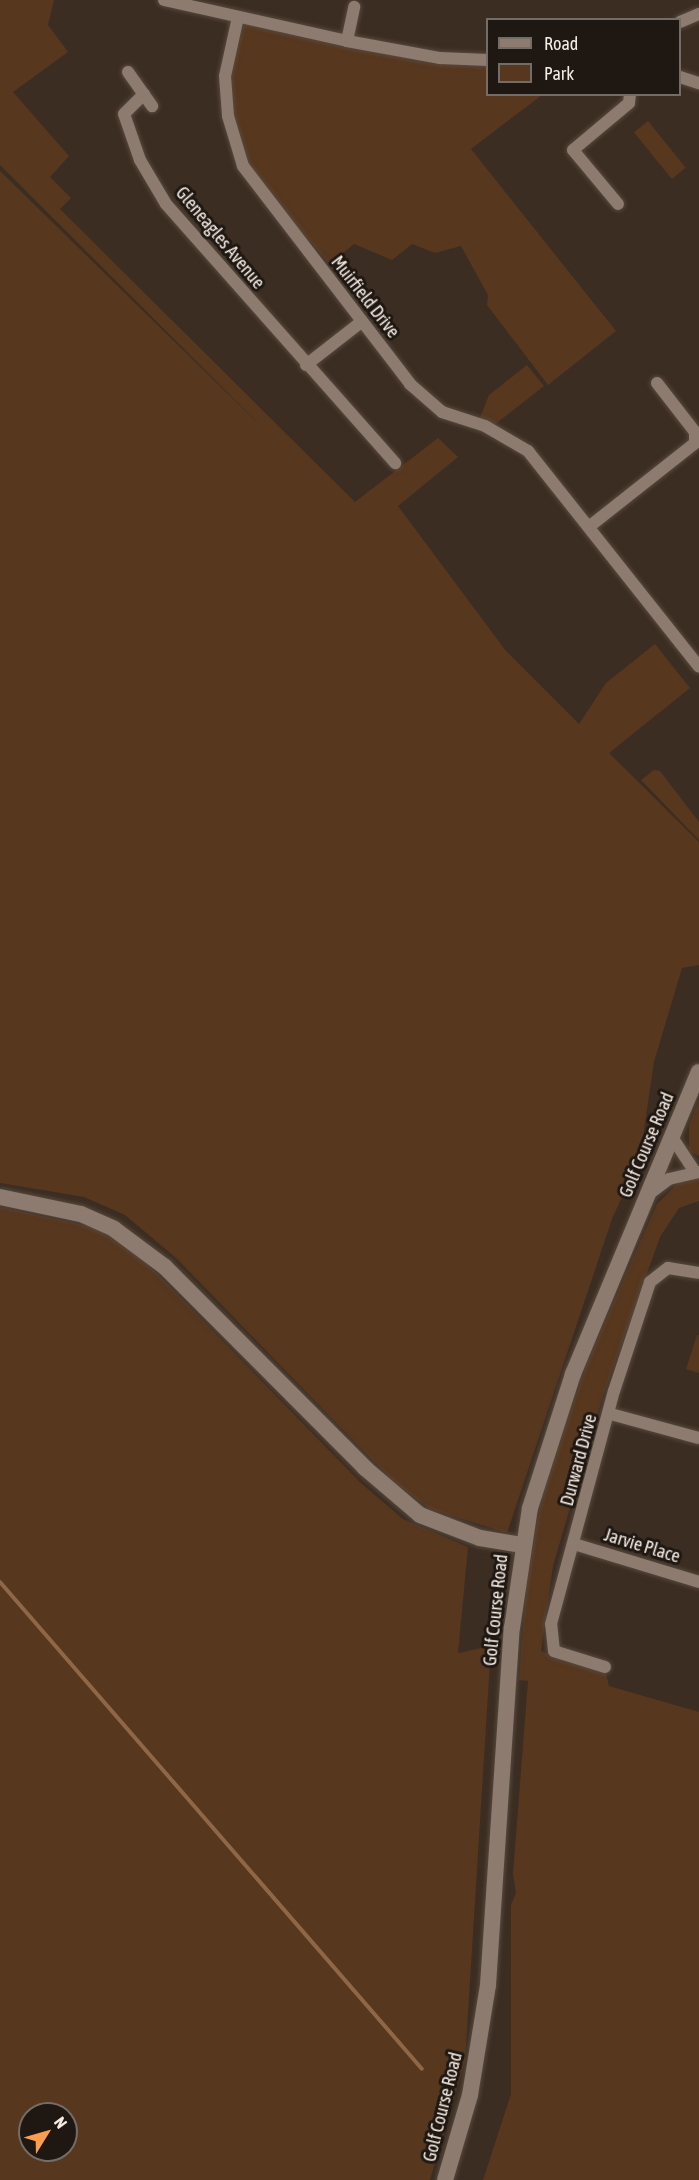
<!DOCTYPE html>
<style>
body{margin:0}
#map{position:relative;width:699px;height:2180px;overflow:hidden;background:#3c2d22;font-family:"Asap Condensed",sans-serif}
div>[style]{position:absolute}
.green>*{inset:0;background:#57371e;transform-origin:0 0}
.stream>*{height:4px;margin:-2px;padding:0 2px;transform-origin:2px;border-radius:2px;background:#8f6646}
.roads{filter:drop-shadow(0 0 2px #56493e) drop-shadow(0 0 2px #56493e)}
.street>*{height:12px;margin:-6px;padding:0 6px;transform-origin:6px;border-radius:6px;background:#8c7b6e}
.secondary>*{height:16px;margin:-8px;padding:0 8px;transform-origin:8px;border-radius:8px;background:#8c7b6e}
span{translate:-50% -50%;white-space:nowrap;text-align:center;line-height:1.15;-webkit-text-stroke:6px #1e1712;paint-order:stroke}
.street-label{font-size:18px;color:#f6ece4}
.legend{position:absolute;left:486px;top:18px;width:195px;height:78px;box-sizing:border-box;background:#1e1712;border:2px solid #746c66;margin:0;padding:8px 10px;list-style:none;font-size:18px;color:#f6ece4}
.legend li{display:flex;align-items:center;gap:12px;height:30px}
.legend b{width:30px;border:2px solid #746c66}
.north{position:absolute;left:18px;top:2102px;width:60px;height:60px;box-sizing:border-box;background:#1e1712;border:2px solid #746c66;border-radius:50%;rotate:53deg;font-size:16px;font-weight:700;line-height:24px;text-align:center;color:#f6ece4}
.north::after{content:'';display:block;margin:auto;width:21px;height:27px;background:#fb9e50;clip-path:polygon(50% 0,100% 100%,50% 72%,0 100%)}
</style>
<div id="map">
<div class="green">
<i style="clip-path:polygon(0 0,54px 0,48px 25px,68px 52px,13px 92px,69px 156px,50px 177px,71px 198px,60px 209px,355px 502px,438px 438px,458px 457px,398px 506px,506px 651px,579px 724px,606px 683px,655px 644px,690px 688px,609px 753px,699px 842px,699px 965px,682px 968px,654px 1062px,640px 1157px,612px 1219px,507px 1533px,430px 1509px,394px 1482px,176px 1258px,125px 1215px,84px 1197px,0 1183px,0 171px,267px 432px,0 165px)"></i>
<i style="clip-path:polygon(238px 17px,347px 41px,487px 60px,488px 94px,542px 95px,471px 149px,616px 331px,548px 385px,487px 305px,488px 295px,461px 246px,435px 253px,412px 244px,392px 260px,354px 244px,330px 264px,243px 166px,225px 76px)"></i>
<i style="left:648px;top:121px;width:60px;height:18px;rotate:51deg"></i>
<i style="clip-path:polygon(527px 365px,544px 386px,493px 426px,482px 422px,480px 418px,489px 395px)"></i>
<i style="clip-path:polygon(654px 770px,660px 771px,699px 822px,699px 840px,641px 780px)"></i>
<i style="clip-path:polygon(699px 1100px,699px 1156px,689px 1151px,689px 1125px)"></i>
<i style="clip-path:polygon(699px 1176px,699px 1201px,679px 1208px,660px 1237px,601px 1402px,553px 1566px,541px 1651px,606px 1673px,609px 1686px,699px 1712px,699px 2180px,483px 2180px,511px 2094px,511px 1905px,516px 1893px,513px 1874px,528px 1681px,519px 1680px,526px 1588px,541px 1500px,586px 1365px,657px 1204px,682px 1179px)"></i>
<i style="clip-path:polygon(evenodd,0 1207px,92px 1227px,130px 1246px,361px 1483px,403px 1519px,468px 1547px,458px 1653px,491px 1646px,465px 2061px,430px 2180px,0 2180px,0 1207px,30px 2114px,66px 2114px,66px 2150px,30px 2150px,30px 2114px)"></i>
<i style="clip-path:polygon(697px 1335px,699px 1335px,699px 1373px,686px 1369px)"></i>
</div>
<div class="stream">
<i style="left:0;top:1582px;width:644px;rotate:49.09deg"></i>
</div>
<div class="roads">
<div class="street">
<i style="left:164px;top:0;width:188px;rotate:12.6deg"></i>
<i style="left:347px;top:41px;width:95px;rotate:10.4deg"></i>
<i style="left:440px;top:58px;width:48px;rotate:2.4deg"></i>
<i style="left:238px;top:17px;width:60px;rotate:102.4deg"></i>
<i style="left:225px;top:76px;width:40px;rotate:85.7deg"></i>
<i style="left:228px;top:116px;width:52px;rotate:73.3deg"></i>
<i style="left:243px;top:166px;width:275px;rotate:52.5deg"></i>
<i style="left:410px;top:384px;width:43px;rotate:41.2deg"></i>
<i style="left:442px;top:412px;width:45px;rotate:18deg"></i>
<i style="left:485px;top:426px;width:50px;rotate:30.2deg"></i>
<i style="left:528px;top:451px;width:275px;rotate:51.6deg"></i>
<i style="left:680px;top:22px;width:21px;rotate:-23deg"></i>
<i style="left:347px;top:41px;width:35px;rotate:-78deg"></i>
<i style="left:128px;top:72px;width:42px;rotate:54.8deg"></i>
<i style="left:680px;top:77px;width:20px;rotate:18deg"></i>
<i style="left:144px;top:94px;width:28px;rotate:135deg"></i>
<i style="left:124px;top:114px;width:49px;rotate:70.8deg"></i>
<i style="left:140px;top:160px;width:51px;rotate:59.4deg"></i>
<i style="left:166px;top:204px;width:346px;rotate:48.5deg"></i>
<i style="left:618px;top:204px;width:70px;rotate:-129.8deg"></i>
<i style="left:573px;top:150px;width:73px;rotate:-40deg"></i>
<i style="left:629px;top:103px;width:9px;rotate:-84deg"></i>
<i style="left:306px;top:365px;width:70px;rotate:-38deg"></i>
<i style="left:590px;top:526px;width:134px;rotate:-38.3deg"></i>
<i style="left:695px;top:443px;width:11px;rotate:-90deg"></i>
<i style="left:695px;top:432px;width:62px;rotate:-127.8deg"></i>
<i style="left:672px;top:1137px;width:42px;rotate:56.7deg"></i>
<i style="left:649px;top:1194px;width:25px;rotate:-37deg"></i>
<i style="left:669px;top:1179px;width:31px;rotate:-13deg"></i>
<i style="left:611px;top:1414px;width:91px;rotate:15.3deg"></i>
<i style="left:574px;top:1544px;width:131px;rotate:16.9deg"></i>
<i style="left:605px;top:1667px;width:53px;rotate:-162.6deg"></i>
<i style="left:554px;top:1651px;width:27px;rotate:-96deg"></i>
<i style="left:551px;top:1624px;width:241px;rotate:-74.9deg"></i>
<i style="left:614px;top:1391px;width:115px;rotate:-71.7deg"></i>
<i style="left:650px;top:1282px;width:23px;rotate:-38deg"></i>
<i style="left:668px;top:1268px;width:31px;rotate:9deg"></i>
</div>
<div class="secondary">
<i style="left:0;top:1197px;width:83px;rotate:11.9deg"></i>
<i style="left:81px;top:1214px;width:36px;rotate:24deg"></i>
<i style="left:114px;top:1229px;width:64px;rotate:36.7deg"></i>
<i style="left:165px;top:1267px;width:284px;rotate:45.1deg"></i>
<i style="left:365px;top:1468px;width:72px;rotate:40.5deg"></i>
<i style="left:420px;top:1515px;width:64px;rotate:21deg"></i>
<i style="left:480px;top:1538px;width:43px;rotate:9.5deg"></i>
<i style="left:445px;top:2180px;width:89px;rotate:-73.6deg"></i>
<i style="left:470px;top:2095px;width:111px;rotate:-80.7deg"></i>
<i style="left:488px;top:1985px;width:358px;rotate:-86.2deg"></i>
<i style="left:512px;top:1628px;width:121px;rotate:-81.5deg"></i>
<i style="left:530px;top:1508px;width:141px;rotate:-72.2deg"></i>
<i style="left:573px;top:1374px;width:327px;rotate:-67.4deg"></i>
</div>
</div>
<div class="street-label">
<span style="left:220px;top:238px;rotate:50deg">Gleneagles Avenue</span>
<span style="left:365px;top:297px;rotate:52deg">Muirfield Drive</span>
<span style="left:647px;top:1145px;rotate:-67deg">Golf Course Road</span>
<span style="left:579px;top:1460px;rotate:-75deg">Durward Drive</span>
<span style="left:642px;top:1546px;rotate:17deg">Jarvie Place</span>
<span style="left:496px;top:1610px;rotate:-84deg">Golf Course Road</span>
<span style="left:443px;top:2107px;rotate:-76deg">Golf Course Road</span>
</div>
<ul class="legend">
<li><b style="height:8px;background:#8c7b6e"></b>Road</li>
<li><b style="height:16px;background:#57371e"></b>Park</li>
</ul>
<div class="north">N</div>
</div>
